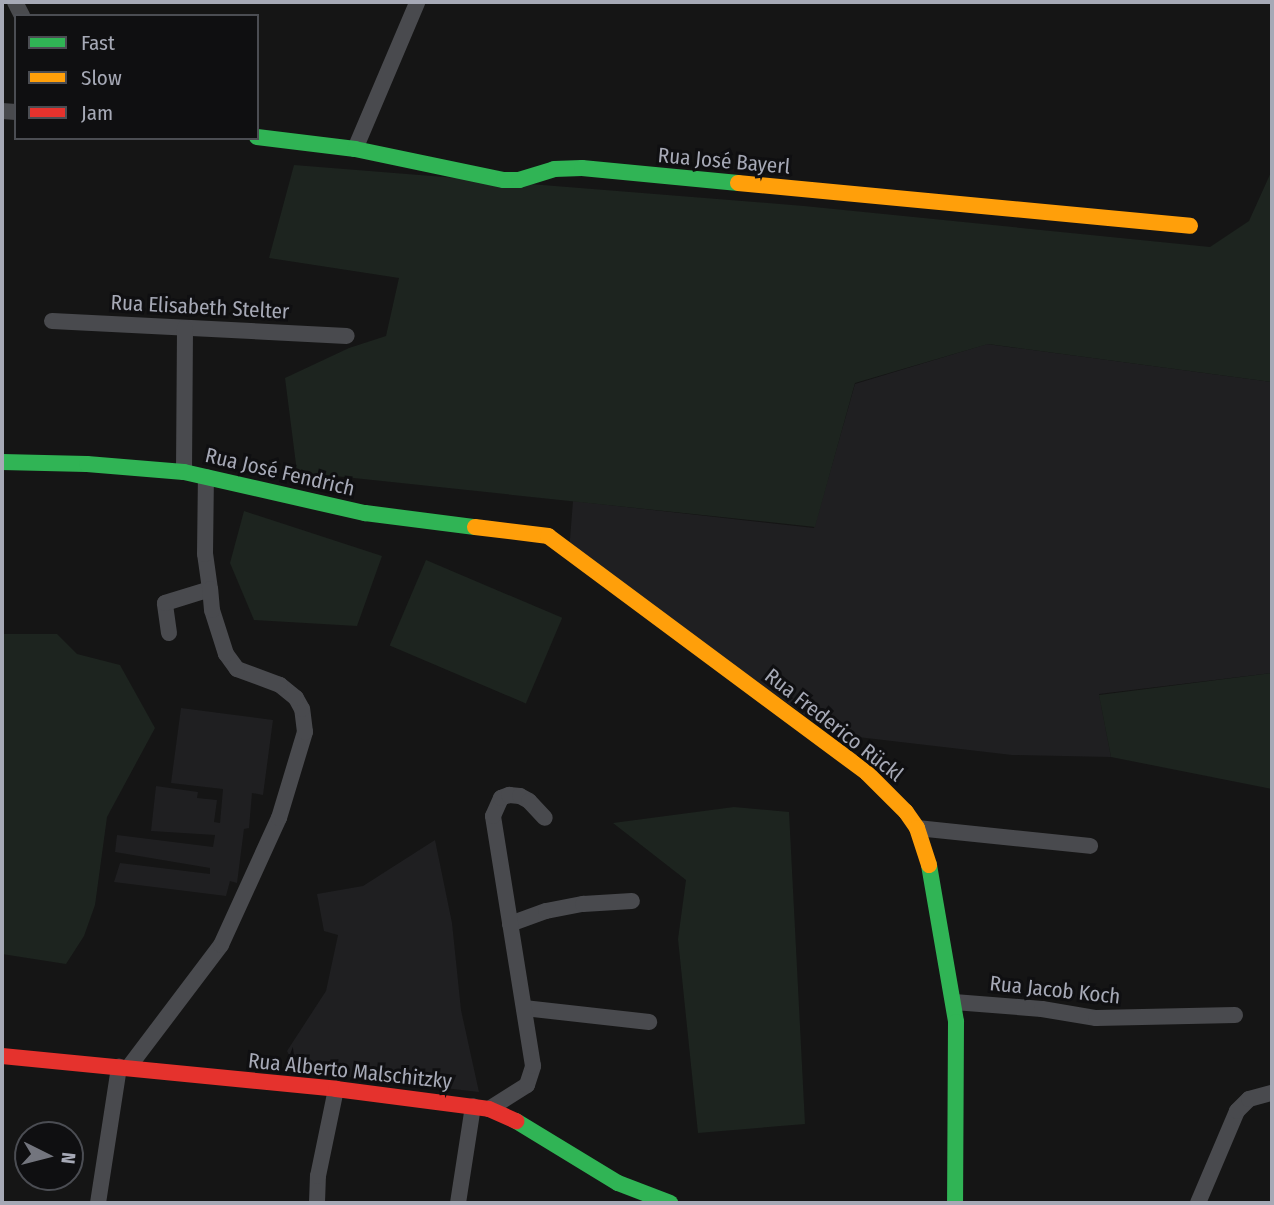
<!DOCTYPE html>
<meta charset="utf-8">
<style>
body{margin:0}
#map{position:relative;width:1274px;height:1205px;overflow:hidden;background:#151515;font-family:"Fira Sans Condensed",sans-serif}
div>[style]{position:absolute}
.built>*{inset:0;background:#1f1f21}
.green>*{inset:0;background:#1d241f;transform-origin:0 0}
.street>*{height:16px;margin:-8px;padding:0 8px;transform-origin:8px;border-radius:8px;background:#494a4e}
.fast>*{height:16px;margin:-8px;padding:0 8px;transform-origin:8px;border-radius:8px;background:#30b455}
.slow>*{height:16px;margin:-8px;padding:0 8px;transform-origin:8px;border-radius:8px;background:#ff9f0a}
.jam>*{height:16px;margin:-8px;padding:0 8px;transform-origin:8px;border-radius:8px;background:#e5322d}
span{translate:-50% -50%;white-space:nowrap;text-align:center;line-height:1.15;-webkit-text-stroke:6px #0f0f11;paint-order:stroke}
.street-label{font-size:21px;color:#a6a9b6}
.frame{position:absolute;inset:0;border:4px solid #a6a9b6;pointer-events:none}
.legend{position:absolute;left:14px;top:14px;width:245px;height:126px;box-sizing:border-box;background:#0f0f11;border:2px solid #4b4d53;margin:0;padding:9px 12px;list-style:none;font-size:21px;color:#a6a9b6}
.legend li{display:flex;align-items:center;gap:14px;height:35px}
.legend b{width:35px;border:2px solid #4b4d53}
.north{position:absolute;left:14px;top:1121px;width:70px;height:70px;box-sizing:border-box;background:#0f0f11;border:2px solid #4b4d53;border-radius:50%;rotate:96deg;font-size:19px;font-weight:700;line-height:28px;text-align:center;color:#a6a9b6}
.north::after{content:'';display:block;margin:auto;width:24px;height:32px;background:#73757e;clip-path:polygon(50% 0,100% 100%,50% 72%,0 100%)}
</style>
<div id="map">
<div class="built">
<i style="clip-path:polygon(987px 344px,1272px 382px,1272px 673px,1099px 694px,1111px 757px,1012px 755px,832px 734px,569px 552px,573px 501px,814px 528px,855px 384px)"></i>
<i style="clip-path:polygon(181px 708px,273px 720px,263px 795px,252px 793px,249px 828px,244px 829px,237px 883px,230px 881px,226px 896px,114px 882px,120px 863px,210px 874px,210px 868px,115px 852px,117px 835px,213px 847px,215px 835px,151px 831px,156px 786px,198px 792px,197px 798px,217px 800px,214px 822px,220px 823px,223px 789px,171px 783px)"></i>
<i style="clip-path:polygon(435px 840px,452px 923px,461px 1010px,479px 1092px,297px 1071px,287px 1051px,326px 991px,338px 935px,324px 931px,317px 894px,363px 886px)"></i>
</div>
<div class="green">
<i style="clip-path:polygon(294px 165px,804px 206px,1210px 247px,1249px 221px,1272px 170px,1272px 382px,988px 344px,855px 383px,815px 527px,297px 472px,285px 378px,349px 348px,386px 336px,399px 278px,269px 258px)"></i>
<i style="clip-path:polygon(244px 511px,382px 556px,357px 626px,254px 620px,230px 563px)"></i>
<i style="left:426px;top:560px;width:148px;height:93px;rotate:23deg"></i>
<i style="clip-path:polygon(2px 634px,57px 634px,77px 654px,120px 665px,155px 728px,107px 817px,95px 905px,84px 936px,66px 964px,2px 954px)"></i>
<i style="clip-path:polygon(1272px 673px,1272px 789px,1111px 757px,1099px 695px)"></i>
<i style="clip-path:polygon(734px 807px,789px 812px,805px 1124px,698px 1133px,678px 939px,686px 880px,613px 823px)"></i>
</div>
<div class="street">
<i style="left:15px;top:2px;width:16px;rotate:63deg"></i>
<i style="left:2px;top:111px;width:14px;rotate:4deg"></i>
<i style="left:355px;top:149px;width:159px;rotate:-67deg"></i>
<i style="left:52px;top:321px;width:295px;rotate:2.9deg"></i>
<i style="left:184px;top:472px;width:144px;rotate:-89.6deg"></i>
<i style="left:169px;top:633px;width:30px;rotate:-98deg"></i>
<i style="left:165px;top:603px;width:47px;rotate:-17.3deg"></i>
<i style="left:210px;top:589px;width:35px;rotate:-98deg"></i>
<i style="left:205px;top:554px;width:77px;rotate:-89.3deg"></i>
<i style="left:917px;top:828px;width:174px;rotate:5.9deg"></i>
<i style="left:510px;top:924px;width:38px;rotate:-20deg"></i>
<i style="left:546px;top:911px;width:38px;rotate:-11deg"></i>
<i style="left:583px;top:904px;width:49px;rotate:-3.5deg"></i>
<i style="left:954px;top:1002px;width:88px;rotate:4.5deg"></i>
<i style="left:1042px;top:1009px;width:55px;rotate:9.5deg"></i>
<i style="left:1096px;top:1018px;width:139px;rotate:-1.2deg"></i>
<i style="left:524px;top:1008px;width:126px;rotate:6.4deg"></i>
<i style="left:128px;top:1068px;width:154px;rotate:-52.9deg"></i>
<i style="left:221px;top:945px;width:140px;rotate:-65.5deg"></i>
<i style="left:279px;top:818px;width:90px;rotate:-73.2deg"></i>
<i style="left:305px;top:732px;width:23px;rotate:-97deg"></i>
<i style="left:302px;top:709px;width:13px;rotate:-119deg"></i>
<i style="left:296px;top:698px;width:21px;rotate:-141deg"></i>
<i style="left:280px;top:685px;width:46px;rotate:-159.6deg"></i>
<i style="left:237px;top:669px;width:19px;rotate:-126deg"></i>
<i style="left:226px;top:654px;width:46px;rotate:-107.7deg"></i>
<i style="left:212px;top:610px;width:21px;rotate:-95deg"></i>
<i style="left:489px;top:1109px;width:45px;rotate:-32.3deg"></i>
<i style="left:527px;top:1085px;width:20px;rotate:-72deg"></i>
<i style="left:533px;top:1066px;width:253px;rotate:-99.1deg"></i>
<i style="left:493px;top:816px;width:20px;rotate:-66deg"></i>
<i style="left:501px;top:798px;width:9px;rotate:-21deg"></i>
<i style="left:509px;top:795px;width:11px;rotate:5deg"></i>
<i style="left:520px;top:796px;width:10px;rotate:29deg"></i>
<i style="left:529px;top:801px;width:23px;rotate:47deg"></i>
<i style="left:98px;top:1203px;width:138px;rotate:-81.2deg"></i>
<i style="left:317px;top:1203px;width:27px;rotate:-88deg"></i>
<i style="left:318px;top:1176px;width:89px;rotate:-78.3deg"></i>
<i style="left:458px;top:1203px;width:98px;rotate:-81.2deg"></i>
<i style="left:1198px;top:1203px;width:100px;rotate:-67deg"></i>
<i style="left:1237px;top:1111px;width:17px;rotate:-45deg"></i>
<i style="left:1249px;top:1099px;width:24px;rotate:-15deg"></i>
</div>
<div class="fast">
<i style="left:257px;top:137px;width:99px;rotate:7deg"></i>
<i style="left:355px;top:149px;width:152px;rotate:11.8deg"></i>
<i style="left:504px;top:180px;width:15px"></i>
<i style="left:519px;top:180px;width:37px;rotate:-17deg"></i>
<i style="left:554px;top:169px;width:28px;rotate:-2deg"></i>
<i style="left:582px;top:168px;width:157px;rotate:5.5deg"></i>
<i style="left:2px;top:462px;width:85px;rotate:1.3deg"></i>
<i style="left:87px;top:464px;width:97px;rotate:4.7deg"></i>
<i style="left:184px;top:472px;width:186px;rotate:12.8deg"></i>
<i style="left:365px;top:513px;width:111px;rotate:7.3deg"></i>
<i style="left:929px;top:865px;width:159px;rotate:80.2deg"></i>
<i style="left:956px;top:1022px;width:181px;rotate:90.3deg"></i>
<i style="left:516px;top:1121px;width:119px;rotate:31.3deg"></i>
<i style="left:618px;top:1183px;width:56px;rotate:21deg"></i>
</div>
<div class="slow">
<i style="left:738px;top:183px;width:454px;rotate:5.4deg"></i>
<i style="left:475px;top:527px;width:74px;rotate:7deg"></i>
<i style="left:548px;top:536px;width:397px;rotate:36.6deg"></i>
<i style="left:867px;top:773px;width:55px;rotate:45deg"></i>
<i style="left:906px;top:812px;width:19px;rotate:55deg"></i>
<i style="left:917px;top:828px;width:39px;rotate:72deg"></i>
</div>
<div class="jam">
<i style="left:2px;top:1056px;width:336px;rotate:5.6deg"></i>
<i style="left:336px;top:1089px;width:154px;rotate:7.4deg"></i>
<i style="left:489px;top:1109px;width:30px;rotate:24deg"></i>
</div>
<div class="street-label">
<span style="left:724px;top:161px;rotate:5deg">Rua José Bayerl</span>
<span style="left:200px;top:307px;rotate:3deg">Rua Elisabeth Stelter</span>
<span style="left:280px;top:472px;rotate:13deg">Rua José Fendrich</span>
<span style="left:834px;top:725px;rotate:38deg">Rua Frederico Rückl</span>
<span style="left:1055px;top:990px;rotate:6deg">Rua Jacob Koch</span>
<span style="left:350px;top:1071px;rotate:6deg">Rua Alberto Malschitzky</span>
</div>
<div class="frame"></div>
<ul class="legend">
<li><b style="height:9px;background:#30b455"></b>Fast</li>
<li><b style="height:9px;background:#ff9f0a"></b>Slow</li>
<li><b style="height:9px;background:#e5322d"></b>Jam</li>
</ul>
<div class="north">N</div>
</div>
